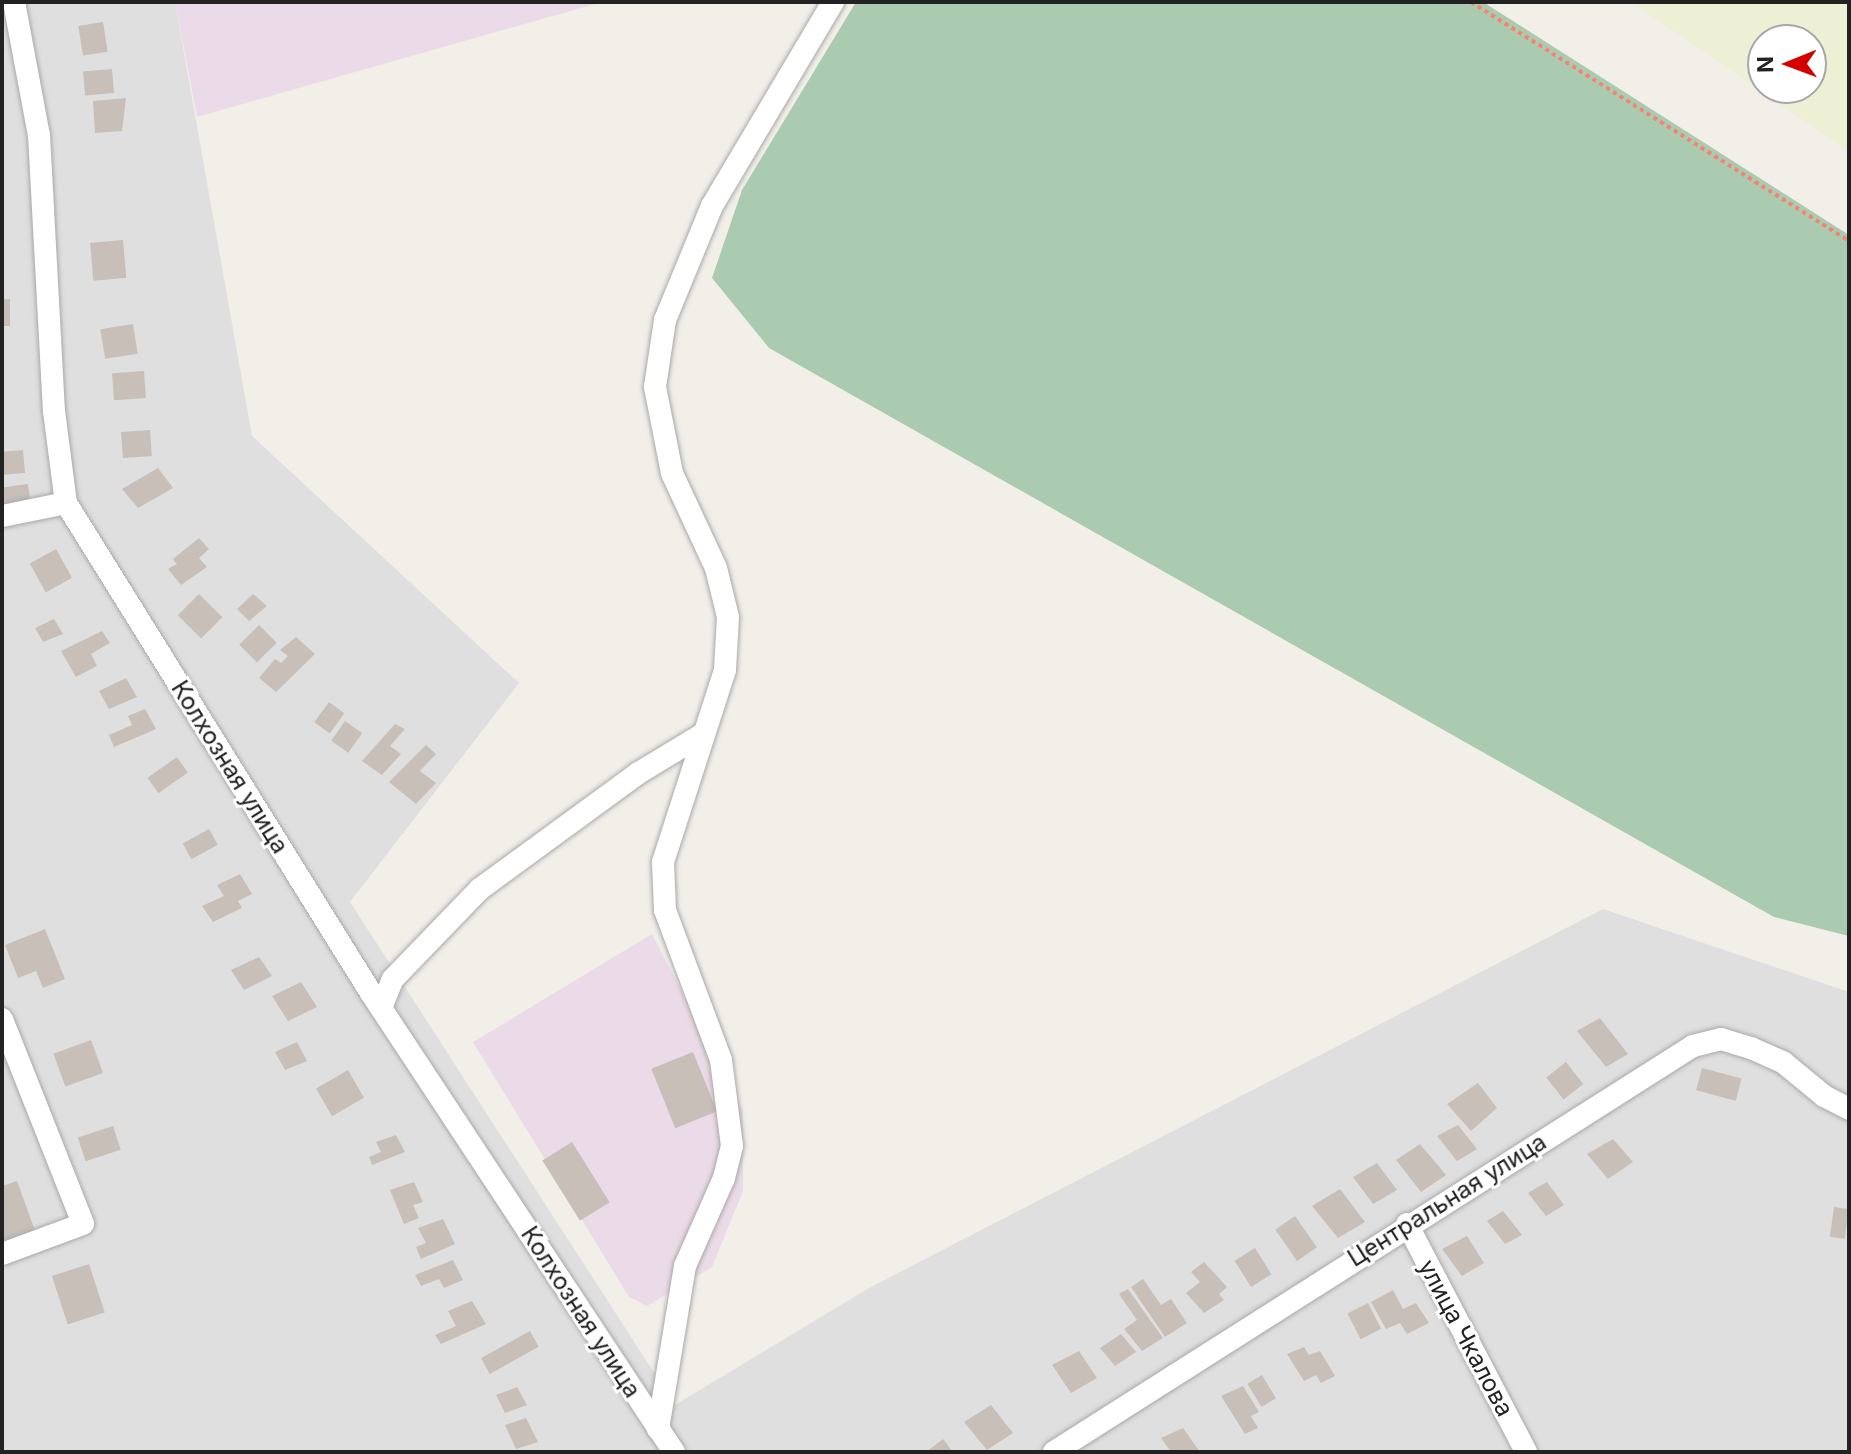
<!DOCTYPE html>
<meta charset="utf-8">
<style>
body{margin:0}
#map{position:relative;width:1851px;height:1454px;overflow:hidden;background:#f2efe9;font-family:Inter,sans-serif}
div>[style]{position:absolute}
.residential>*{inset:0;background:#e0dfdf}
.industrial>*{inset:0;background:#ebdbe8}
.farmland>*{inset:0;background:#eef0d5}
.cemetery>*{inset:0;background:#aacbaf}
.building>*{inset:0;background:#c7bfb8;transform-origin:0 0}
.path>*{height:4px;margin-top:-2px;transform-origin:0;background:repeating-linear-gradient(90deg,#fa8072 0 4px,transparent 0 8px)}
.roads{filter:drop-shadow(0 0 2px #a9a9a9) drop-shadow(0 0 2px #a9a9a9)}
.minor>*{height:22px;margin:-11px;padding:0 11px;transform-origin:11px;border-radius:11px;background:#fff}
span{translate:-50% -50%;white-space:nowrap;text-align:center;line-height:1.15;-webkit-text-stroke:6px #fff;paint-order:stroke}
.street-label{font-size:24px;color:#222}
.frame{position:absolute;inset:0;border:4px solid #222;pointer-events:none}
.north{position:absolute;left:1747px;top:24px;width:80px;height:80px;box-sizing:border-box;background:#fff;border:2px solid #a7a7a7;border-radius:50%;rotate:269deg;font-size:22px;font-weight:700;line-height:32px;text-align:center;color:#222}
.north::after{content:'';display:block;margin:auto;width:28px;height:36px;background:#d40000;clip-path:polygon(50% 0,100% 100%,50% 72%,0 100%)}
</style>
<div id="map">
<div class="residential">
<i style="clip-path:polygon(2px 2px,175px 2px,252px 436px,519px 683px,350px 902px,675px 1405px,869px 1288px,1603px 909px,1849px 992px,1849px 1452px,2px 1452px)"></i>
</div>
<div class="industrial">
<i style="clip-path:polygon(175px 2px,602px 2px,197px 117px)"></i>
<i style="clip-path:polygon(652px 934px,743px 1110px,743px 1191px,712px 1267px,647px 1306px,629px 1297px,473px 1042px)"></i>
</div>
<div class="farmland">
<i style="clip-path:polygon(evenodd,1631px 2px,1849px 2px,1849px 152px,1631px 2px,1763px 40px,1811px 40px,1811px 88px,1763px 88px,1763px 40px)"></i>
</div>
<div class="cemetery">
<i style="clip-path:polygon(856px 2px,1483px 2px,1849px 235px,1849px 936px,1774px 917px,769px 348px,712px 278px,742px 190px)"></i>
</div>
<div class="building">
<i style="left:103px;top:22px;width:30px;height:25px;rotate:81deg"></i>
<i style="left:112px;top:69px;width:24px;height:29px;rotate:85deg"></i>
<i style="clip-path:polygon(126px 98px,122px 131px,95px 133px,93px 101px)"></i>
<i style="left:123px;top:240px;width:38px;height:33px;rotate:85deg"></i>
<i style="left:10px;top:299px;width:27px;height:8px;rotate:90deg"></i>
<i style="left:133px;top:324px;width:30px;height:33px;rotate:81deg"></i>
<i style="left:144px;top:371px;width:27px;height:32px;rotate:86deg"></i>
<i style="left:150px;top:430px;width:26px;height:29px;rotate:86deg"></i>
<i style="left:23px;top:450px;width:23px;height:21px;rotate:85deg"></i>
<i style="clip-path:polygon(158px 468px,173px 488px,138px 508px,122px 489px)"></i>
<i style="left:28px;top:484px;width:22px;height:26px;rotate:82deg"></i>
<i style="clip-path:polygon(199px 538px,209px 549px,199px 558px,207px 567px,181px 585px,168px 569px,177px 564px,173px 559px)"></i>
<i style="left:56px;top:549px;width:33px;height:30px;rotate:61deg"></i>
<i style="left:199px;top:594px;width:33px;height:30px;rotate:45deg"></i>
<i style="clip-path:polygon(253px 594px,267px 606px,249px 621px,237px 609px)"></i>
<i style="clip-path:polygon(54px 619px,63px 634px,43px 642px,35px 628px)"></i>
<i style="left:259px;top:625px;width:25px;height:28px;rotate:45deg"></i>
<i style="clip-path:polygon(102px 631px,110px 643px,91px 654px,97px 666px,76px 677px,61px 651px)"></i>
<i style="clip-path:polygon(296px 637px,315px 654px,276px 692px,259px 678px,275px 659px,281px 663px,288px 656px,280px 650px)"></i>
<i style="clip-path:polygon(126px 678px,137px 697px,109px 709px,99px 691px)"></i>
<i style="left:329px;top:702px;width:19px;height:25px;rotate:36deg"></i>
<i style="clip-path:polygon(145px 709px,156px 729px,114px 747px,109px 735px,132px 725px,128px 716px)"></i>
<i style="left:345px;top:721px;width:21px;height:24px;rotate:35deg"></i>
<i style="clip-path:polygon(395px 724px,405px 729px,390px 746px,401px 754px,382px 775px,362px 761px)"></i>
<i style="clip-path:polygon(426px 745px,436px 754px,420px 771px,436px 783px,416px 804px,389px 782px)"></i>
<i style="left:177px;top:757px;width:19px;height:36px;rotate:55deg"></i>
<i style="left:209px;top:829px;width:18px;height:30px;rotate:61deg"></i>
<i style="clip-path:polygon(240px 874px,252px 894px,238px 901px,242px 908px,213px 922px,202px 906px,224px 896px,217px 885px)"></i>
<i style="clip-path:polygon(45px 929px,65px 979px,43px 988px,36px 971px,18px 978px,5px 945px)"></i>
<i style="clip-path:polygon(259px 957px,272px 976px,244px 990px,231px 970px)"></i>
<i style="clip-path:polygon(301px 982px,317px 1007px,288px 1021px,272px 996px)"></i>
<i style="clip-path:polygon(1600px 1018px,1628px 1054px,1606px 1067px,1577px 1031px)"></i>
<i style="left:91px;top:1040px;width:35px;height:40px;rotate:70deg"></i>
<i style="clip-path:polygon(297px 1042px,307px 1061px,285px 1070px,275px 1052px)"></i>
<i style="left:693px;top:1052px;width:64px;height:45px;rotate:68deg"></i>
<i style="left:1566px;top:1062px;width:28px;height:25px;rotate:52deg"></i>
<i style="left:1702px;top:1068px;width:41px;height:23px;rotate:15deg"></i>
<i style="left:348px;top:1070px;width:32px;height:37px;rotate:60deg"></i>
<i style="clip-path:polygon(1478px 1083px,1497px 1108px,1471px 1131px,1447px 1104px)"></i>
<i style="clip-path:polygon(1458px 1125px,1477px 1149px,1457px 1161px,1437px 1136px)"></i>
<i style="left:113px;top:1126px;width:25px;height:37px;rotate:72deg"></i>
<i style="clip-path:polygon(396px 1135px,405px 1152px,372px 1165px,369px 1157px,381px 1152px,376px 1142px)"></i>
<i style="clip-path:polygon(1613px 1139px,1633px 1162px,1608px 1179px,1587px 1154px)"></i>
<i style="left:572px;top:1142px;width:71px;height:35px;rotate:58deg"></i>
<i style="clip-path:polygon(1420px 1144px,1446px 1175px,1421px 1192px,1396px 1160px)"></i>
<i style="clip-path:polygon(1377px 1163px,1397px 1190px,1373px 1204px,1353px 1177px)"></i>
<i style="clip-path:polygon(17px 1181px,37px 1236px,2px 1249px,2px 1186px)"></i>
<i style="clip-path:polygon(414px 1182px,423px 1202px,413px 1205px,419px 1218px,404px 1224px,390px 1190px)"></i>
<i style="clip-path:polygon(1547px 1182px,1564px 1205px,1546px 1216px,1528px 1193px)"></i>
<i style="clip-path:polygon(1340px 1189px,1365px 1222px,1338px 1238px,1312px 1206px)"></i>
<i style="left:1834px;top:1207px;width:15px;height:30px;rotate:8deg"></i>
<i style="clip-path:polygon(1503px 1211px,1522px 1235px,1505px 1244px,1487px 1221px)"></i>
<i style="left:1295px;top:1216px;width:38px;height:24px;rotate:55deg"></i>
<i style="clip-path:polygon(443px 1219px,455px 1244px,421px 1259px,416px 1247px,426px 1243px,418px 1228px)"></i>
<i style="clip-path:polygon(1467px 1236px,1484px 1263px,1462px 1276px,1442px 1249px)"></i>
<i style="left:1255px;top:1248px;width:31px;height:24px;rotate:58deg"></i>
<i style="clip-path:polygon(453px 1260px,463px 1280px,444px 1288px,439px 1279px,421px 1286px,415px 1275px)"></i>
<i style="clip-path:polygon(1204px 1262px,1227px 1287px,1219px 1294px,1224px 1300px,1204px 1313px,1186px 1293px,1200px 1282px,1191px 1272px)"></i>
<i style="left:89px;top:1264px;width:51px;height:39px;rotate:72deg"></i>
<i style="clip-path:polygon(1143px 1279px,1161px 1305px,1171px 1299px,1187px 1323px,1165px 1337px,1131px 1287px)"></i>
<i style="clip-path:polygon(1128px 1289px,1163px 1338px,1142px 1351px,1124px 1329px,1137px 1320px,1119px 1294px)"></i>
<i style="clip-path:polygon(1393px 1290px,1403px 1309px,1416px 1303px,1429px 1323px,1407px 1334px,1400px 1323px,1386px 1329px,1371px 1302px)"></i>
<i style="clip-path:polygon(472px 1301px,486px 1324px,441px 1344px,435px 1335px,456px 1326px,448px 1311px)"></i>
<i style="left:1368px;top:1303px;width:29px;height:23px;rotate:63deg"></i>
<i style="left:530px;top:1331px;width:18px;height:56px;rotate:61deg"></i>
<i style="clip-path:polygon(1121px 1334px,1136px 1352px,1115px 1366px,1100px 1348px)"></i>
<i style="clip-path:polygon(1304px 1347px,1309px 1355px,1320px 1351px,1335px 1376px,1321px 1383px,1316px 1375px,1304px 1381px,1287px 1354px)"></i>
<i style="clip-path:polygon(1079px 1351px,1097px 1378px,1071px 1393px,1052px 1365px)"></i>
<i style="left:1262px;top:1375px;width:27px;height:17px;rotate:59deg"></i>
<i style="clip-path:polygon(1243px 1386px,1259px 1412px,1251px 1416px,1258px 1428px,1245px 1434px,1221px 1396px)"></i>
<i style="clip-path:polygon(517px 1387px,527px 1405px,505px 1413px,496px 1395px)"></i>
<i style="clip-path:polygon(991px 1405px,1013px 1433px,987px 1450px,964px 1422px)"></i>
<i style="clip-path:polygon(526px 1418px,538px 1442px,516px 1449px,505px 1425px)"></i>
<i style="clip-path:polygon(1183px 1428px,1200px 1452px,1171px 1452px,1161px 1438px)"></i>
<i style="clip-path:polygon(943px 1439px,953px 1452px,926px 1452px)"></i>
</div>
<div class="path">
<i style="left:1471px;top:2px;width:447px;rotate:32.3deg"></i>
</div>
<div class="roads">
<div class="minor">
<i style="left:14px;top:2px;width:135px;rotate:79.4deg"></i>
<i style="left:39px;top:135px;width:276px;rotate:86.9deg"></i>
<i style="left:54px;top:411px;width:93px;rotate:82.6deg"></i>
<i style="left:66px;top:503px;width:577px;rotate:58.1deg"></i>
<i style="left:371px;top:993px;width:550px;rotate:56.57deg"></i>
<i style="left:2px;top:516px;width:65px;rotate:-11.5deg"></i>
<i style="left:381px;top:1008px;width:31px;rotate:-68deg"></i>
<i style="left:393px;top:979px;width:125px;rotate:-46deg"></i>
<i style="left:480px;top:889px;width:195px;rotate:-36.2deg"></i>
<i style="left:637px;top:774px;width:77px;rotate:-31.2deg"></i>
<i style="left:2px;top:1019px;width:220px;rotate:68.4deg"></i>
<i style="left:83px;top:1224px;width:86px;rotate:159.7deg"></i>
<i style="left:1407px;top:1224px;width:257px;rotate:62.4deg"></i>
<i style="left:658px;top:1429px;width:165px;rotate:-80.6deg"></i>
<i style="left:685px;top:1266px;width:96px;rotate:-66.1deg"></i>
<i style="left:724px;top:1178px;width:33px;rotate:-76deg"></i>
<i style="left:732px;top:1146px;width:87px;rotate:-97.3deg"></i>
<i style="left:721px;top:1060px;width:160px;rotate:-110.5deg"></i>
<i style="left:665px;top:910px;width:48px;rotate:-92.4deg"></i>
<i style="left:663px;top:862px;width:202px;rotate:-72.1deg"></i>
<i style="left:725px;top:670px;width:53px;rotate:-86.8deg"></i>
<i style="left:728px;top:617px;width:50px;rotate:-103.8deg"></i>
<i style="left:716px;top:568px;width:105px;rotate:-114.9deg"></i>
<i style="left:672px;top:473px;width:88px;rotate:-101.2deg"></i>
<i style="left:655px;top:387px;width:68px;rotate:-81.5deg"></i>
<i style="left:665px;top:320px;width:123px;rotate:-67.6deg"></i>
<i style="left:712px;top:206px;width:237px;rotate:-59.3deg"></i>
<i style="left:1054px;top:1452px;width:757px;rotate:-32.43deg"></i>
<i style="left:1693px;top:1046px;width:29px;rotate:-14deg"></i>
<i style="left:1721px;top:1039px;width:31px;rotate:17deg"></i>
<i style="left:1751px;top:1048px;width:36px;rotate:24deg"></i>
<i style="left:1784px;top:1063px;width:52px;rotate:39.5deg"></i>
<i style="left:1824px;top:1096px;width:28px;rotate:27deg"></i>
</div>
</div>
<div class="street-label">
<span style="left:230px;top:767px;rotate:58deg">Колхозная улица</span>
<span style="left:1447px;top:1200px;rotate:-32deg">Центральная улица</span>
<span style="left:581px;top:1312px;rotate:57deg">Колхозная улица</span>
<span style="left:1466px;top:1338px;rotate:62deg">улица Чкалова</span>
</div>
<div class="frame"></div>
<div class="north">N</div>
</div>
